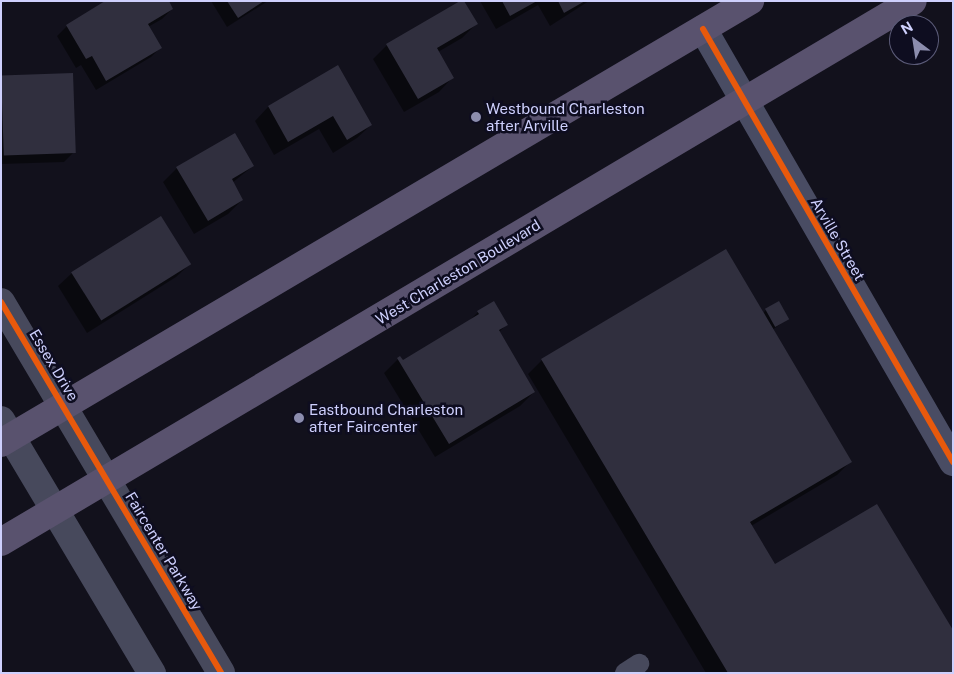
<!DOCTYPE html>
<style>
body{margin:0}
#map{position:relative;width:954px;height:674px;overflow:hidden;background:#12111c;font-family:"Public Sans",sans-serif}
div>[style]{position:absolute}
.shadow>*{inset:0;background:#0007}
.building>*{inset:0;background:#302f3e;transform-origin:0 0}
.lane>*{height:20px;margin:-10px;padding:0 10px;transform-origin:10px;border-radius:10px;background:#47495c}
.street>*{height:28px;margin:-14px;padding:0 14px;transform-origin:14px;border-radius:14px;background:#47495c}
.secondary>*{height:28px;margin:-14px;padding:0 14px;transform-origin:14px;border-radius:14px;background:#494c63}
.primary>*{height:28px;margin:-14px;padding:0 14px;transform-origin:14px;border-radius:14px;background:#59526e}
.cycleway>*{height:6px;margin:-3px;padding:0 3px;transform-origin:3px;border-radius:3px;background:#e8590c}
.dots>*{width:14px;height:14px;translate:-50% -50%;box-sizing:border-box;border:2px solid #0e0d20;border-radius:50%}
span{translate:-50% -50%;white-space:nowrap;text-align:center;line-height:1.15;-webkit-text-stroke:5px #0e0d20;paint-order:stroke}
.poi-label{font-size:15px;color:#ced0fd}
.left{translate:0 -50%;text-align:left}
.street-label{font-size:15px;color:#ced0fd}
.frame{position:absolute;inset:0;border:2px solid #ced0fd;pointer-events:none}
.north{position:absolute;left:889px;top:15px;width:50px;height:50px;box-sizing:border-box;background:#0e0d20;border:1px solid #5b5b78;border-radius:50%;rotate:329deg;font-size:14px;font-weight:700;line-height:20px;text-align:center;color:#ced0fd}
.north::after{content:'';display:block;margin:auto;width:18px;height:22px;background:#8c8dae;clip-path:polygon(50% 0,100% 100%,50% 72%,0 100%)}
</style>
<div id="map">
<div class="shadow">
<i style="clip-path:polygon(211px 1px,268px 1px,227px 27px)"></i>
<i style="clip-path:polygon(480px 1px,589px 1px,550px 26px,538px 5px,496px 29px)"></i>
<i style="clip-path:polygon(172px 9px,162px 19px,148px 27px,161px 47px,151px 57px,96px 90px,81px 65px,76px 68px,57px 36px,67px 26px)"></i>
<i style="clip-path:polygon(476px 24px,462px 38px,438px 52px,452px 78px,439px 92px,404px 112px,373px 59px,387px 45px)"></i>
<i style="clip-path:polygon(337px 67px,371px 125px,357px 138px,333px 153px,319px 129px,274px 155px,255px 121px,268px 107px)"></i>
<i style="clip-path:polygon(1px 77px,74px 152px,64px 162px,1px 164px)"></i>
<i style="clip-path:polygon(253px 166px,232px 183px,242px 200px,228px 214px,194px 234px,163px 182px,177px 168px)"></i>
<i style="clip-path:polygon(190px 264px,176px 277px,87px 333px,58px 286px,72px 273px)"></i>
<i style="clip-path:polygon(766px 310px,788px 319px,772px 330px,851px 461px,837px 475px,751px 526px,775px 566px,953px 673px,706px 673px,528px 374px,542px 360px,763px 313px)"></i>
<i style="clip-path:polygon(478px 312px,506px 325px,499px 332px,534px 392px,520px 406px,435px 457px,384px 373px,398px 359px,402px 362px,467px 323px)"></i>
</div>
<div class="building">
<i style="clip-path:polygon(105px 1px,169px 1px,173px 9px,148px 24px,162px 48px,106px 81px,92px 56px,86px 59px,66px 25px)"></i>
<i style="clip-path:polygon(227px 1px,264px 1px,238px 18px)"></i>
<i style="clip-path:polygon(460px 1px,464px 1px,478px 24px,437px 48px,454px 78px,418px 99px,386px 44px)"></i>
<i style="clip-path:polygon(502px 1px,537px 1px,510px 16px)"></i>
<i style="clip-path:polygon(558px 1px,585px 1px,564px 13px)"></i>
<i style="clip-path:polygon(338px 65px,372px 125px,347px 140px,333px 116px,288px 142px,268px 106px)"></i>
<i style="left:73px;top:73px;width:80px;height:72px;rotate:88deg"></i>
<i style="clip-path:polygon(235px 133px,254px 166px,232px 179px,243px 200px,208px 221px,176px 167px)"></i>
<i style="left:161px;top:216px;width:57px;height:106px;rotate:58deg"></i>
<i style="clip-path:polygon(726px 249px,852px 462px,750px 522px,775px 564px,877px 504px,953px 630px,953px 673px,728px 673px,541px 359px)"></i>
<i style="clip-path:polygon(494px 301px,508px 325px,499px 330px,535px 392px,449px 444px,397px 358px,400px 356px,403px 360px,479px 314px,477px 311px)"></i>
<i style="left:779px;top:301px;width:21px;height:16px;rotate:61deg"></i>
</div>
<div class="lane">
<i style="left:625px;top:673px;width:17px;rotate:-33deg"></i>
</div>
<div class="street">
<i style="left:1px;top:302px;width:431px;rotate:59.3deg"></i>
<i style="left:1px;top:420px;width:295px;rotate:59.2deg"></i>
</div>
<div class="secondary">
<i style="left:703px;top:29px;width:500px;rotate:60deg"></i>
</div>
<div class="primary">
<i style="left:1px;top:443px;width:870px;rotate:-30.55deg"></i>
<i style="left:1px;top:542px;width:1060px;rotate:-30.68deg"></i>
</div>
<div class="cycleway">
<i style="left:703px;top:29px;width:500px;rotate:60deg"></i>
<i style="left:1px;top:302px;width:431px;rotate:59.3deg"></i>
</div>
<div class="dots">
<i style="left:476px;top:117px;background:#8c8dae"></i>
<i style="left:299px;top:418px;background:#8c8dae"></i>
</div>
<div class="poi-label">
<span class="left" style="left:486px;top:117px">Westbound Charleston<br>after Arville</span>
<span class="left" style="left:309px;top:418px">Eastbound Charleston<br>after Faircenter</span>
</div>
<div class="street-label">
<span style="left:838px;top:239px;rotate:60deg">Arville Street</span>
<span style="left:458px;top:272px;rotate:-31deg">West Charleston Boulevard</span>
<span style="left:54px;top:365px;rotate:59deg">Essex Drive</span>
<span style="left:164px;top:551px;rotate:59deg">Faircenter Parkway</span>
</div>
<div class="frame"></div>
<div class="north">N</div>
</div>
